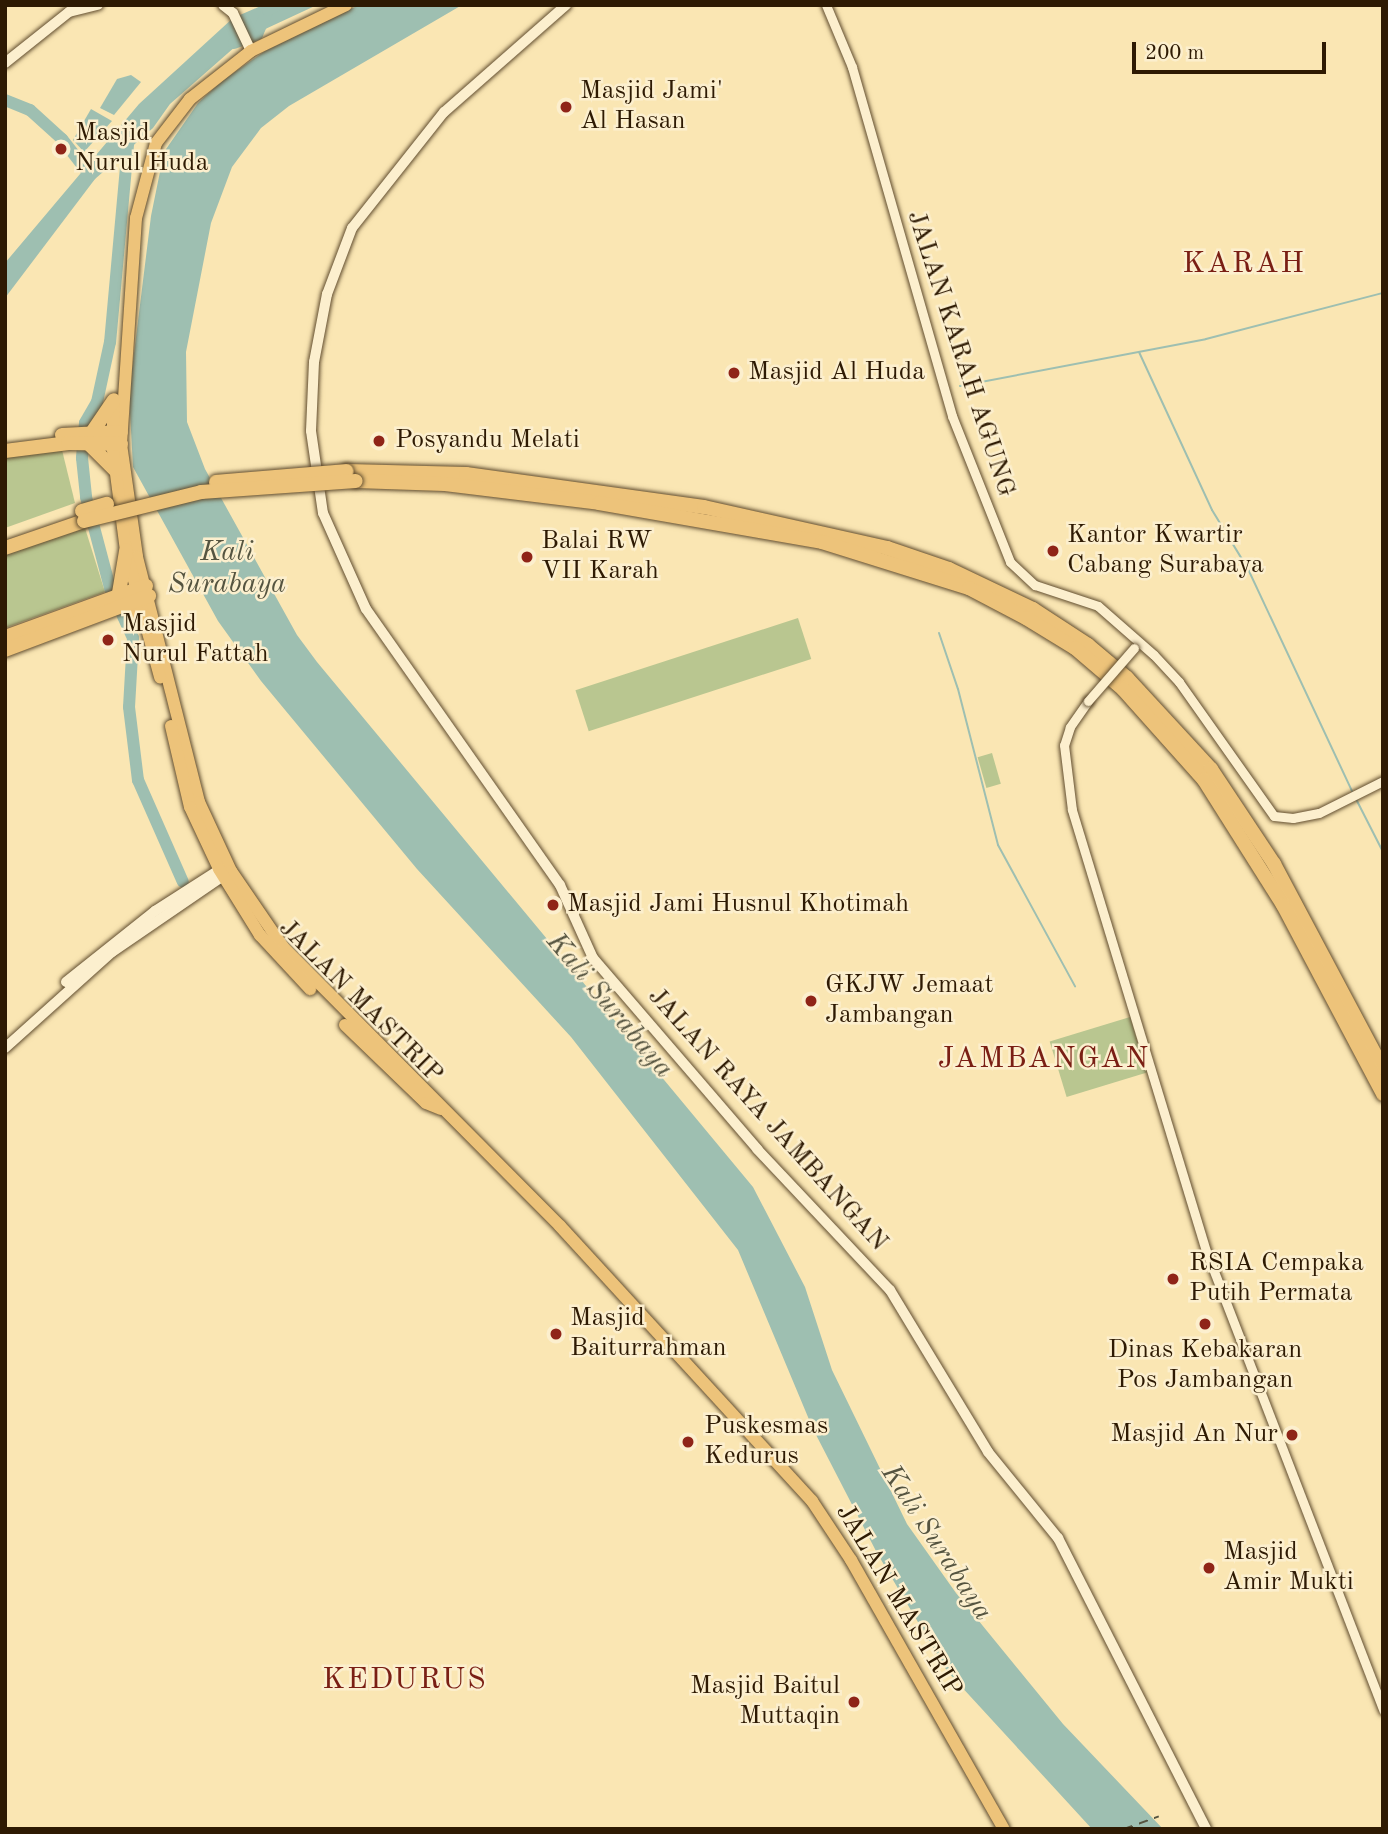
<!DOCTYPE html>
<style>
body{margin:0}
#map{position:relative;width:1388px;height:1834px;overflow:hidden;background:#fae6b3;font-family:"Old Standard TT",serif}
div>[style]{position:absolute}
.green>*{inset:0;background:#b9c690;transform-origin:0 0}
.water>*{inset:0;background:#9ebfb1}
.stream>*{height:2px;margin:-1px;padding:0 1px;transform-origin:1px;border-radius:1px;background:#9ebfb1}
.river>*{height:12px;margin:-6px;padding:0 6px;transform-origin:6px;border-radius:6px;background:#9ebfb1}
.ferry>*{height:2px;margin-top:-1px;transform-origin:0;background:repeating-linear-gradient(90deg,#555440 0 9px,transparent 0 16px)}
.roads{filter:drop-shadow(0 0 2px #614d2f) drop-shadow(0 0 2px #614d2f)}
.tertiary>*{height:9px;margin:-4.5px;padding:0 4.5px;transform-origin:4.5px;border-radius:4.5px;background:#fcefce}
.secondary>*{height:10px;margin:-5px;padding:0 5px;transform-origin:5px;border-radius:5px;background:#fcefce}
.primary>*{height:12px;margin:-6px;padding:0 6px;transform-origin:6px;border-radius:6px;background:#edc37a}
.motorway>*{height:14px;margin:-7px;padding:0 7px;transform-origin:7px;border-radius:7px;background:#edc37a}
.bridges{filter:drop-shadow(0 0 2px #614d2f) drop-shadow(0 0 2px #614d2f)}
.tertiary-bridge>*{height:9px;margin:-4.5px;padding:0 4.5px;transform-origin:4.5px;border-radius:4.5px;background:#fcefce}
.motorway-bridge>*{height:14px;margin:-7px;padding:0 7px;transform-origin:7px;border-radius:7px;background:#edc37a}
.dots>*{width:19px;height:19px;translate:-50% -50%;box-sizing:border-box;border:4px solid #fcefce;border-radius:50%}
span{translate:-50% -50%;white-space:nowrap;text-align:center;line-height:1.15;-webkit-text-stroke:5px #fcefce;paint-order:stroke}
.poi-label{font-size:26px;color:#2e1a03}
.left{translate:0 -50%;text-align:left}
.right{translate:-100% -50%;text-align:right}
.street-label{font-size:26px;color:#2e1a03}
.water-label{font-size:28px;color:#555440;font-style:italic}
.quarter-label{font-size:30px;color:#7a1f14;letter-spacing:2px}
.frame{position:absolute;inset:0;border:7px solid #2e1a03;pointer-events:none}
.scale{position:absolute;left:1132px;top:42px;width:194px;height:32px;box-sizing:border-box;border:4px solid #2e1a03;border-top:0;padding-left:9px;font-size:21px;line-height:24px;white-space:nowrap;color:#2e1a03;-webkit-text-stroke:5px #fcefce;paint-order:stroke}
</style>
<div id="map">
<div class="green">
<i style="clip-path:polygon(62px 450px,75px 503px,5px 528px,5px 456px)"></i>
<i style="clip-path:polygon(85px 528px,105px 592px,5px 628px,5px 555px)"></i>
<i style="left:798px;top:618px;width:43px;height:234px;rotate:72deg"></i>
<i style="left:992px;top:753px;width:32px;height:15px;rotate:74deg"></i>
<i style="left:1130px;top:1017px;width:58px;height:84px;rotate:73deg"></i>
</div>
<div class="water">
<i style="clip-path:polygon(263px 5px,317px 5px,244px 39px,170px 104px,153px 128px,95px 179px,5px 298px,5px 263px,139px 104px,233px 18px)"></i>
<i style="clip-path:polygon(359px 5px,462px 5px,289px 106px,261px 128px,232px 167px,211px 223px,186px 352px,187px 422px,205px 469px,297px 635px,317px 662px,753px 1187px,805px 1287px,832px 1370px,907px 1524px,956px 1593px,1063px 1724px,1163px 1829px,1092px 1829px,947px 1671px,877px 1553px,813px 1429px,738px 1250px,571px 1037px,417px 869px,261px 681px,218px 621px,133px 467px,129px 394px,151px 216px,164px 152px,198px 103px,222px 81px,265px 51px)"></i>
<i style="clip-path:polygon(131px 75px,141px 82px,114px 115px,100px 108px,117px 79px)"></i>
<i style="clip-path:polygon(91px 109px,112px 121px,84px 152px,73px 140px)"></i>
</div>
<div class="stream">
<i style="left:1139px;top:352px;width:174px;rotate:65.2deg"></i>
<i style="left:1212px;top:510px;width:69px;rotate:58.6deg"></i>
<i style="left:1248px;top:569px;width:245px;rotate:64.9deg"></i>
<i style="left:960px;top:386px;width:250px;rotate:-10.8deg"></i>
<i style="left:1206px;top:339px;width:183px;rotate:-14.6deg"></i>
<i style="left:939px;top:633px;width:59px;rotate:71.3deg"></i>
<i style="left:958px;top:689px;width:161px;rotate:75.6deg"></i>
<i style="left:998px;top:845px;width:161px;rotate:61.4deg"></i>
<i style="left:1356px;top:799px;width:59px;rotate:63deg"></i>
</div>
<div class="river">
<i style="left:234px;top:43px;width:25px;rotate:-21deg"></i>
<i style="left:257px;top:34px;width:26px;rotate:-65deg"></i>
<i style="left:268px;top:10px;width:11px;rotate:-27deg"></i>
<i style="left:5px;top:100px;width:27px;rotate:22deg"></i>
<i style="left:30px;top:110px;width:43px;rotate:42.2deg"></i>
<i style="left:62px;top:139px;width:46px;rotate:52.1deg"></i>
<i style="left:129px;top:134px;width:209px;rotate:95.2deg"></i>
<i style="left:110px;top:342px;width:61px;rotate:102.2deg"></i>
<i style="left:97px;top:402px;width:24px;rotate:120deg"></i>
<i style="left:85px;top:423px;width:35px;rotate:95deg"></i>
<i style="left:82px;top:458px;width:39px;rotate:84deg"></i>
<i style="left:86px;top:497px;width:94px;rotate:75.2deg"></i>
<i style="left:110px;top:588px;width:55px;rotate:65.3deg"></i>
<i style="left:133px;top:638px;width:69px;rotate:93.3deg"></i>
<i style="left:129px;top:707px;width:74px;rotate:83deg"></i>
<i style="left:138px;top:780px;width:111px;rotate:66.2deg"></i>
</div>
<div class="ferry">
<i style="left:1124px;top:1829px;width:37px;rotate:-20deg"></i>
</div>
<div class="roads">
<div class="tertiary">
<i style="left:826px;top:5px;width:67px;rotate:67.2deg"></i>
<i style="left:852px;top:67px;width:363px;rotate:74deg"></i>
<i style="left:952px;top:416px;width:157px;rotate:68.3deg"></i>
<i style="left:1010px;top:562px;width:34px;rotate:43deg"></i>
<i style="left:1035px;top:585px;width:66px;rotate:18.4deg"></i>
<i style="left:1098px;top:606px;width:74px;rotate:41.2deg"></i>
<i style="left:1154px;top:655px;width:37px;rotate:47deg"></i>
<i style="left:1179px;top:682px;width:164px;rotate:54.7deg"></i>
<i style="left:1274px;top:816px;width:19px;rotate:6deg"></i>
<i style="left:1293px;top:818px;width:26px;rotate:-11deg"></i>
<i style="left:1319px;top:813px;width:72px;rotate:-26.6deg"></i>
<i style="left:1088px;top:701px;width:32px;rotate:125deg"></i>
<i style="left:1070px;top:727px;width:19px;rotate:108deg"></i>
<i style="left:1064px;top:745px;width:65px;rotate:83deg"></i>
<i style="left:1072px;top:810px;width:463px;rotate:73.1deg"></i>
<i style="left:1207px;top:1253px;width:490px;rotate:68.9deg"></i>
</div>
<div class="secondary">
<i style="left:223px;top:5px;width:13px;rotate:39deg"></i>
<i style="left:233px;top:13px;width:42px;rotate:64.7deg"></i>
<i style="left:566px;top:5px;width:162px;rotate:138.7deg"></i>
<i style="left:444px;top:112px;width:148px;rotate:128.4deg"></i>
<i style="left:352px;top:228px;width:71px;rotate:110.7deg"></i>
<i style="left:327px;top:294px;width:69px;rotate:100.8deg"></i>
<i style="left:314px;top:362px;width:69px;rotate:92.5deg"></i>
<i style="left:311px;top:431px;width:83px;rotate:81.7deg"></i>
<i style="left:323px;top:513px;width:105px;rotate:65.9deg"></i>
<i style="left:366px;top:609px;width:337px;rotate:54.9deg"></i>
<i style="left:560px;top:885px;width:80px;rotate:65.7deg"></i>
<i style="left:593px;top:958px;width:252px;rotate:49.3deg"></i>
<i style="left:757px;top:1149px;width:194px;rotate:46.7deg"></i>
<i style="left:890px;top:1290px;width:189px;rotate:58.8deg"></i>
<i style="left:988px;top:1452px;width:111px;rotate:50.9deg"></i>
<i style="left:1058px;top:1538px;width:326px;rotate:63deg"></i>
<i style="left:5px;top:63px;width:82px;rotate:-38.6deg"></i>
<i style="left:69px;top:12px;width:30px;rotate:-14deg"></i>
<i style="left:66px;top:982px;width:114px;rotate:-38.6deg"></i>
<i style="left:155px;top:911px;width:83px;rotate:-32.7deg"></i>
<i style="left:5px;top:1048px;width:144px;rotate:-41.9deg"></i>
<i style="left:112px;top:952px;width:142px;rotate:-34.4deg"></i>
</div>
<div class="primary">
<i style="left:346px;top:5px;width:106px;rotate:154.2deg"></i>
<i style="left:251px;top:51px;width:78px;rotate:141.8deg"></i>
<i style="left:190px;top:99px;width:56px;rotate:127.7deg"></i>
<i style="left:156px;top:143px;width:78px;rotate:104.9deg"></i>
<i style="left:136px;top:218px;width:226px;rotate:93.8deg"></i>
<i style="left:121px;top:444px;width:114px;rotate:81.9deg"></i>
<i style="left:137px;top:557px;width:253px;rotate:75.8deg"></i>
<i style="left:199px;top:802px;width:76px;rotate:65.1deg"></i>
<i style="left:231px;top:871px;width:92px;rotate:55.6deg"></i>
<i style="left:283px;top:947px;width:393px;rotate:45.2deg"></i>
<i style="left:560px;top:1226px;width:373px;rotate:47.5deg"></i>
<i style="left:812px;top:1501px;width:71px;rotate:56.5deg"></i>
<i style="left:851px;top:1560px;width:309px;rotate:60.4deg"></i>
<i style="left:114px;top:404px;width:39px;rotate:93deg"></i>
<i style="left:112px;top:443px;width:109px;rotate:82.6deg"></i>
<i style="left:126px;top:551px;width:131px;rotate:74.9deg"></i>
<i style="left:171px;top:726px;width:83px;rotate:76.8deg"></i>
<i style="left:190px;top:807px;width:68px;rotate:64.9deg"></i>
<i style="left:219px;top:869px;width:78px;rotate:58.2deg"></i>
<i style="left:260px;top:935px;width:74px;rotate:47.2deg"></i>
<i style="left:345px;top:1025px;width:112px;rotate:43.9deg"></i>
<i style="left:426px;top:1103px;width:16px;rotate:22deg"></i>
</div>
<div class="motorway">
<i style="left:93px;top:431px;width:37px;rotate:-56deg"></i>
<i style="left:62px;top:435px;width:59px;rotate:-2.9deg"></i>
<i style="left:88px;top:443px;width:38px;rotate:45deg"></i>
<i style="left:5px;top:451px;width:64px;rotate:-7.2deg"></i>
<i style="left:68px;top:443px;width:53px;rotate:1.1deg"></i>
<i style="left:347px;top:471px;width:119px;rotate:1.4deg"></i>
<i style="left:466px;top:474px;width:240px;rotate:7.9deg"></i>
<i style="left:704px;top:507px;width:188px;rotate:12.6deg"></i>
<i style="left:887px;top:548px;width:65px;rotate:18.7deg"></i>
<i style="left:949px;top:569px;width:93px;rotate:25.5deg"></i>
<i style="left:1033px;top:609px;width:66px;rotate:33.2deg"></i>
<i style="left:1088px;top:645px;width:51px;rotate:40.2deg"></i>
<i style="left:1127px;top:678px;width:124px;rotate:47.3deg"></i>
<i style="left:1211px;top:769px;width:114px;rotate:56.4deg"></i>
<i style="left:1274px;top:864px;width:232px;rotate:62deg"></i>
<i style="left:356px;top:481px;width:89px;rotate:1.9deg"></i>
<i style="left:445px;top:484px;width:155px;rotate:7deg"></i>
<i style="left:599px;top:503px;width:226px;rotate:9.9deg"></i>
<i style="left:822px;top:542px;width:154px;rotate:17.4deg"></i>
<i style="left:969px;top:588px;width:64px;rotate:27.8deg"></i>
<i style="left:1026px;top:618px;width:57px;rotate:31.5deg"></i>
<i style="left:1075px;top:648px;width:63px;rotate:40.5deg"></i>
<i style="left:1123px;top:689px;width:122px;rotate:48.3deg"></i>
<i style="left:1204px;top:780px;width:148px;rotate:57.7deg"></i>
<i style="left:1283px;top:905px;width:214px;rotate:62.1deg"></i>
<i style="left:5px;top:548px;width:83px;rotate:-18.9deg"></i>
<i style="left:119px;top:593px;width:43px;rotate:-80.5deg"></i>
<i style="left:124px;top:603px;width:29px;rotate:36deg"></i>
<i style="left:5px;top:637px;width:150px;rotate:-19.9deg"></i>
<i style="left:5px;top:650px;width:154px;rotate:-20.6deg"></i>
</div>
</div>
<div class="bridges">
<div class="tertiary-bridge">
<i style="left:1088px;top:701px;width:70px;rotate:-49deg"></i>
</div>
<div class="motorway-bridge">
<i style="left:216px;top:482px;width:131px;rotate:-4.8deg"></i>
<i style="left:82px;top:511px;width:26px;rotate:-16deg"></i>
<i style="left:84px;top:521px;width:121px;rotate:-13.9deg"></i>
<i style="left:201px;top:492px;width:155px;rotate:-4.1deg"></i>
</div>
</div>
<div class="dots">
<i style="left:566px;top:107px;background:#8f2418"></i>
<i style="left:61px;top:149px;background:#8f2418"></i>
<i style="left:734px;top:373px;background:#8f2418"></i>
<i style="left:379px;top:441px;background:#8f2418"></i>
<i style="left:1053px;top:551px;background:#8f2418"></i>
<i style="left:527px;top:557px;background:#8f2418"></i>
<i style="left:108px;top:640px;background:#8f2418"></i>
<i style="left:553px;top:905px;background:#8f2418"></i>
<i style="left:811px;top:1001px;background:#8f2418"></i>
<i style="left:1173px;top:1279px;background:#8f2418"></i>
<i style="left:1205px;top:1324px;background:#8f2418"></i>
<i style="left:556px;top:1334px;background:#8f2418"></i>
<i style="left:1292px;top:1435px;background:#8f2418"></i>
<i style="left:688px;top:1442px;background:#8f2418"></i>
<i style="left:1209px;top:1568px;background:#8f2418"></i>
<i style="left:854px;top:1702px;background:#8f2418"></i>
</div>
<div class="poi-label">
<span class="left" style="left:580px;top:107px">Masjid Jami'<br>Al Hasan</span>
<span class="left" style="left:75px;top:149px">Masjid<br>Nurul Huda</span>
<span class="left" style="left:748px;top:373px">Masjid Al Huda</span>
<span class="left" style="left:395px;top:441px">Posyandu Melati</span>
<span class="left" style="left:1067px;top:551px">Kantor Kwartir<br>Cabang Surabaya</span>
<span class="left" style="left:541px;top:557px">Balai RW<br>VII Karah</span>
<span class="left" style="left:122px;top:640px">Masjid<br>Nurul Fattah</span>
<span class="left" style="left:567px;top:905px">Masjid Jami Husnul Khotimah</span>
<span class="left" style="left:825px;top:1001px">GKJW Jemaat<br>Jambangan</span>
<span class="left" style="left:1189px;top:1279px">RSIA Cempaka<br>Putih Permata</span>
<span class="left" style="left:570px;top:1334px">Masjid<br>Baiturrahman</span>
<span style="left:1205px;top:1366px">Dinas Kebakaran<br>Pos Jambangan</span>
<span class="left" style="left:704px;top:1442px">Puskesmas<br>Kedurus</span>
<span class="right" style="left:1278px;top:1435px">Masjid An Nur</span>
<span class="left" style="left:1223px;top:1568px">Masjid<br>Amir Mukti</span>
<span class="right" style="left:840px;top:1702px">Masjid Baitul<br>Muttaqin</span>
</div>
<div class="street-label">
<span style="left:960px;top:354px;rotate:72deg">JALAN KARAH AGUNG</span>
<span style="left:360px;top:1002px;rotate:45deg">JALAN MASTRIP</span>
<span style="left:767px;top:1120px;rotate:48deg">JALAN RAYA JAMBANGAN</span>
<span style="left:898px;top:1601px;rotate:59deg">JALAN MASTRIP</span>
</div>
<div class="water-label">
<span style="left:227px;top:569px">Kali<br>Surabaya</span>
<span style="left:609px;top:1006px;rotate:50deg">Kali Surabaya</span>
<span style="left:936px;top:1543px;rotate:57deg">Kali Surabaya</span>
</div>
<div class="quarter-label">
<span style="left:1244px;top:264px">KARAH</span>
<span style="left:1044px;top:1059px">JAMBANGAN</span>
<span style="left:405px;top:1680px">KEDURUS</span>
</div>
<div class="frame"></div>
<div class="scale">200 m</div>
</div>
